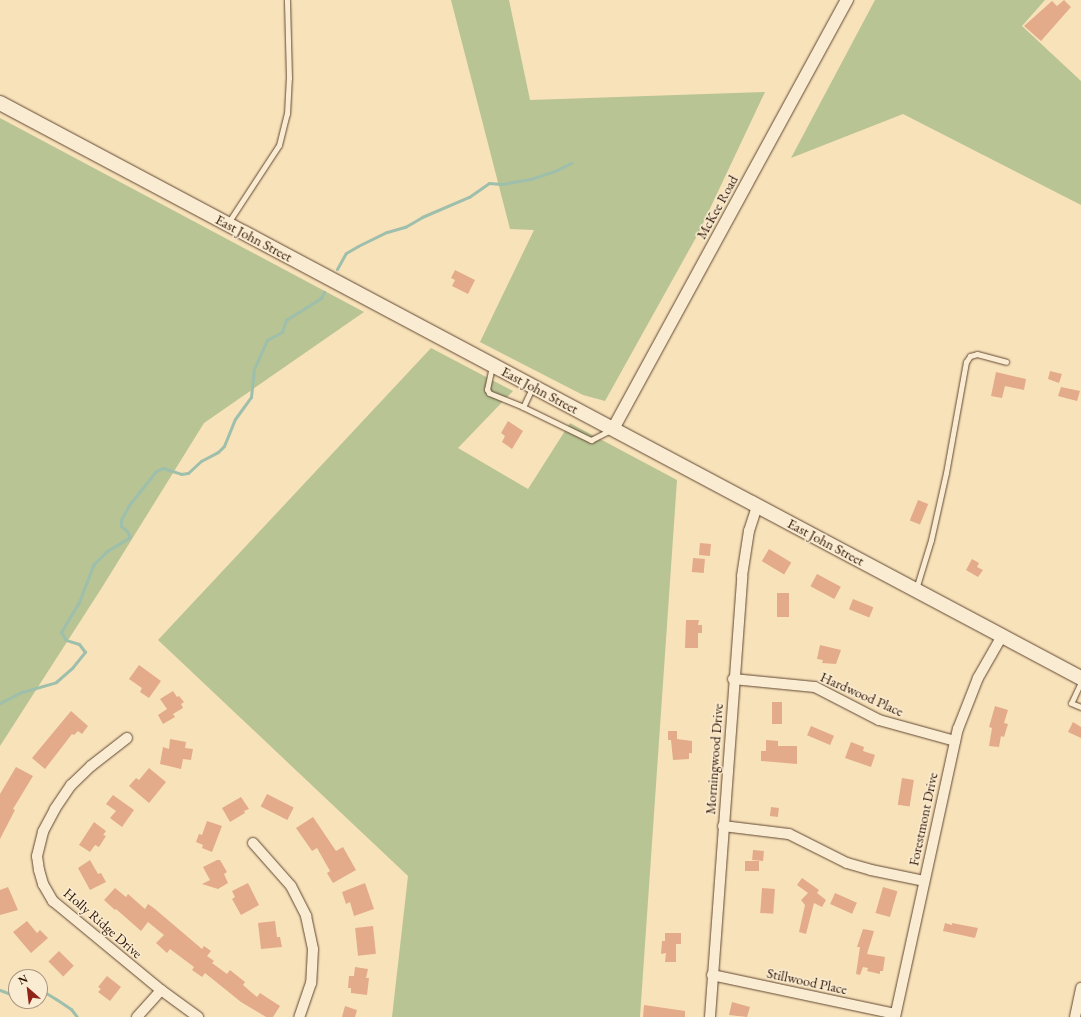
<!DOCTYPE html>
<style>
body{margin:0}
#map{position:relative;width:1081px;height:1017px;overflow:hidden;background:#f8e2ba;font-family:"EB Garamond",serif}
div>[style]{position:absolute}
.green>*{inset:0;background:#b8c494}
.stream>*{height:3px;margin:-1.5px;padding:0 1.5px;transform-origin:1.5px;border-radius:1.5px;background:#9ebfab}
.building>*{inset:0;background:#e3ab89;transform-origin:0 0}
.roads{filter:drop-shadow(0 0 1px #614731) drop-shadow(0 0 1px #614731)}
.service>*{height:5px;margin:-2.5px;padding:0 2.5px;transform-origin:2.5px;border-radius:2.5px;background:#faecd2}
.minor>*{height:10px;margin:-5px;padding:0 5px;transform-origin:5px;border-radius:5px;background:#faecd2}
.tertiary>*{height:12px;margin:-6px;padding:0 6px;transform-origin:6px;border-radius:6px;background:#faecd2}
.secondary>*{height:14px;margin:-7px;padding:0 7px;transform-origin:7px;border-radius:7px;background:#faecd2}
span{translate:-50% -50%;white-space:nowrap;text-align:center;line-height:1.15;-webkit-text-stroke:3px #faecd2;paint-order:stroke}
.street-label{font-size:14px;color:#2f1303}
.north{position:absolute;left:8px;top:969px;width:40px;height:40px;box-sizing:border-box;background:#faecd2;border:1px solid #a9957f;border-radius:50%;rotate:332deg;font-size:11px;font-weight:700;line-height:16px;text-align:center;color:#2f1303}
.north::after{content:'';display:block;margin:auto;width:14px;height:18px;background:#8f2418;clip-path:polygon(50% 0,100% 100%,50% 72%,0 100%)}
</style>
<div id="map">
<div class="green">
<i style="clip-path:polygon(451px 0,509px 0,530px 100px,765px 92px,698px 234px,605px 401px,583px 395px,480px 342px,534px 230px,510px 229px)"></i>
<i style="clip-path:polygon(875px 0,1045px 0,1022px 26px,1081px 81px,1081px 205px,903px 114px,791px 158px)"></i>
<i style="clip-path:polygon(0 118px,364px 312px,204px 423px,101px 589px,0 746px)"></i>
<i style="clip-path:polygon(431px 348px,513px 391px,458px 448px,528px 489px,570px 423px,677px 480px,640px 1017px,392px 1017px,408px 876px,158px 640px)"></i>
</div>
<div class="stream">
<i style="left:337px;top:269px;width:18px;rotate:-61deg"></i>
<i style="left:346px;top:253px;width:14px;rotate:-30deg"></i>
<i style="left:358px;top:246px;width:32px;rotate:-26deg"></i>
<i style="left:387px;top:232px;width:19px;rotate:-16deg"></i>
<i style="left:405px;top:227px;width:20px;rotate:-30deg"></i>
<i style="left:422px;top:217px;width:51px;rotate:-23.1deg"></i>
<i style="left:469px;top:197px;width:24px;rotate:-35deg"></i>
<i style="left:489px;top:183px;width:13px;rotate:4deg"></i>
<i style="left:502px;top:184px;width:29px;rotate:-10deg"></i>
<i style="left:531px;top:179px;width:28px;rotate:-19deg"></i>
<i style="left:557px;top:170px;width:16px;rotate:-27deg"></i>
<i style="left:0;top:703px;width:25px;rotate:-27deg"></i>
<i style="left:22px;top:692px;width:35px;rotate:-16deg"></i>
<i style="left:56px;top:682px;width:21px;rotate:-41deg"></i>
<i style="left:72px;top:668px;width:21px;rotate:-51deg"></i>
<i style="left:85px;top:652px;width:10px;rotate:-127deg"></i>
<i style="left:79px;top:644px;width:14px;rotate:-163deg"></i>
<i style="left:66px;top:640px;width:9px;rotate:-122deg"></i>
<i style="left:61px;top:632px;width:35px;rotate:-59deg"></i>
<i style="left:79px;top:602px;width:40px;rotate:-69deg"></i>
<i style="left:93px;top:565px;width:20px;rotate:-45deg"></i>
<i style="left:107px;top:551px;width:27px;rotate:-31deg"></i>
<i style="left:130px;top:537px;width:7px;rotate:-117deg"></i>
<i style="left:127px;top:531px;width:8px;rotate:-140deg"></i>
<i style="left:121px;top:526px;width:6px;rotate:-90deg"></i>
<i style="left:121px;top:520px;width:17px;rotate:-62deg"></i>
<i style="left:129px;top:505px;width:43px;rotate:-51.5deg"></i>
<i style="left:156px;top:471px;width:8px;rotate:-23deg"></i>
<i style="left:163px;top:468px;width:19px;rotate:18deg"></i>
<i style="left:181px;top:474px;width:7px;rotate:-8deg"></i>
<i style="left:188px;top:473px;width:18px;rotate:-43deg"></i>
<i style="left:201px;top:461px;width:19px;rotate:-28deg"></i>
<i style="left:218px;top:452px;width:8px;rotate:-45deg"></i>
<i style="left:224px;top:446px;width:29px;rotate:-68deg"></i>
<i style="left:235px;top:419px;width:27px;rotate:-54deg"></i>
<i style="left:251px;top:397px;width:28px;rotate:-84deg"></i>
<i style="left:254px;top:369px;width:32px;rotate:-66deg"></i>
<i style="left:267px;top:340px;width:17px;rotate:-28deg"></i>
<i style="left:282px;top:332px;width:13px;rotate:-72deg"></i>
<i style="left:286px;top:320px;width:41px;rotate:-32.2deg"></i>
<i style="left:321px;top:298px;width:7px;rotate:-63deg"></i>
<i style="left:0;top:990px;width:17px;rotate:21deg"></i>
<i style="left:40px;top:995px;width:6px;rotate:-18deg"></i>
<i style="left:46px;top:993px;width:12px;rotate:31deg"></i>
<i style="left:56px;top:999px;width:18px;rotate:34deg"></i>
<i style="left:71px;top:1009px;width:10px;rotate:53deg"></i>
</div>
<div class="building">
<i style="clip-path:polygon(1064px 0,1071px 7px,1041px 41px,1024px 26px,1052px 1px,1057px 6px)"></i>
<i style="clip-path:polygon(455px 270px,475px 280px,468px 294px,452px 286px,455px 280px,451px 278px)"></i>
<i style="clip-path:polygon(1050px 371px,1062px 374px,1059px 383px,1048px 379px)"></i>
<i style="clip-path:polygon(996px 372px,1026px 379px,1024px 390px,1005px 386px,1002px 398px,991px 396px)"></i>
<i style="clip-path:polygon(1061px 387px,1080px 391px,1077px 401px,1058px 396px)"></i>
<i style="clip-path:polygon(508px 421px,523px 431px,512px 449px,502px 442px,505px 436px,501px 433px)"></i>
<i style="left:918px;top:500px;width:11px;height:22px;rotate:22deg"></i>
<i style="left:700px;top:543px;width:11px;height:12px;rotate:5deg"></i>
<i style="left:769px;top:549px;width:26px;height:14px;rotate:31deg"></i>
<i style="left:693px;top:558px;width:12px;height:14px;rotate:5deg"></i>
<i style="clip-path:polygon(972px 559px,979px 563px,977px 567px,983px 570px,978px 577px,966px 570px)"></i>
<i style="left:817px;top:574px;width:27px;height:14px;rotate:28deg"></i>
<i style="left:777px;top:593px;width:12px;height:24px"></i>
<i style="left:853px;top:599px;width:22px;height:11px;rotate:22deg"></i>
<i style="clip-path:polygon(686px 620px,699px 620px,698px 625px,702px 625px,702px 633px,698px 633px,698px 648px,685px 648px)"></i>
<i style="clip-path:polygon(820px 645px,841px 650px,836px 664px,822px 663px,823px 660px,817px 659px)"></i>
<i style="clip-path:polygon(139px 665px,161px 681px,149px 698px,140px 692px,142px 688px,129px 679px)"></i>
<i style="clip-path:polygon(173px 691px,177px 697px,179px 696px,184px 702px,181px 704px,183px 708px,173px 714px,175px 717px,163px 724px,158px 715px,167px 709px,160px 699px)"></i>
<i style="left:772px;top:702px;width:10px;height:22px"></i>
<i style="clip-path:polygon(995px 706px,1008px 710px,1004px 723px,1008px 724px,1004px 737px,1001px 736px,999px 747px,989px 746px,992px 728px,989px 727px)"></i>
<i style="clip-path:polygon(71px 711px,88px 726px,82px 734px,78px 731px,74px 735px,72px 734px,45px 769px,32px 758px)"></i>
<i style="clip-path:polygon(1073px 722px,1081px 727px,1081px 738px,1068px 732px)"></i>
<i style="left:811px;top:726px;width:25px;height:10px;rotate:23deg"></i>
<i style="clip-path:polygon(668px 731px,677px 731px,677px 739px,692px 741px,692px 753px,689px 753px,689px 759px,673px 760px,671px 740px,668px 740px)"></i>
<i style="clip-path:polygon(170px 739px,186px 742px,185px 748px,193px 749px,191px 760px,183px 759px,181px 769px,160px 764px,163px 747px,169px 749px)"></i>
<i style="clip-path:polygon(766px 740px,778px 741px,778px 746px,797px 746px,797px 764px,761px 761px,761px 751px,766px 751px)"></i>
<i style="clip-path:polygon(851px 742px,864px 747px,863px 751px,875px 755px,871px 767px,845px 758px)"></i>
<i style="clip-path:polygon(16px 767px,33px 776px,13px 809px,15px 810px,0 839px,0 794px)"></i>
<i style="clip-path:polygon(149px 768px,166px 782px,149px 803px,129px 786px,136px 778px,139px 780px)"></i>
<i style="left:902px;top:778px;width:12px;height:27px;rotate:9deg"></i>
<i style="left:267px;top:794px;width:30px;height:14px;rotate:27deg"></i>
<i style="clip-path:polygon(113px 795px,134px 810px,122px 827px,110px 818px,116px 811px,106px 804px)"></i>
<i style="clip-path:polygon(241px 797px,249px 809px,244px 811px,245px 813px,230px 822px,222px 808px)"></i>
<i style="left:771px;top:807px;width:8px;height:9px;rotate:7deg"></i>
<i style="clip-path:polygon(313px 817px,336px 851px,343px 847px,356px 870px,333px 883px,327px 873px,330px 871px,317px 848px,312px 851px,296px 828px)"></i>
<i style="clip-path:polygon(207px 821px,222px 826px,212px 852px,202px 848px,203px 845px,196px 842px,199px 834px,202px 835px)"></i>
<i style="clip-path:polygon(94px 822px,106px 831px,103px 835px,106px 836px,99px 847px,95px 845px,90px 852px,79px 845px)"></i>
<i style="left:753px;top:850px;width:11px;height:10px;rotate:5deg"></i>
<i style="clip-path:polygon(90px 860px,98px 874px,101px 873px,106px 882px,90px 890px,78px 868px)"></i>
<i style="clip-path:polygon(217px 860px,220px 860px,227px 872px,224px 874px,228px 883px,218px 889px,202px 884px,210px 880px,203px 867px)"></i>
<i style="left:745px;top:861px;width:14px;height:10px"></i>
<i style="clip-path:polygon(802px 878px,819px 890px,817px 893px,826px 900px,822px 907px,814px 903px,806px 934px,799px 932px,805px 905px,801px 900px,808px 893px,797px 885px)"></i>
<i style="clip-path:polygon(248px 883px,259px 905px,241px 915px,232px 899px,235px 897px,232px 891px)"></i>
<i style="clip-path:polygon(365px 883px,374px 909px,354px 916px,350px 902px,346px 904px,342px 892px)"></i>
<i style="clip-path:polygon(8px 887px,18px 910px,0 915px,0 890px)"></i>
<i style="left:883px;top:887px;width:15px;height:27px;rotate:16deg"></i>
<i style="clip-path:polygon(115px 888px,126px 897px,128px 894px,145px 909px,148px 904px,155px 909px,202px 949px,204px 946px,211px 951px,207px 956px,214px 961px,212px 963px,227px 974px,230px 970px,245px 982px,243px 985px,257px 997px,260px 993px,280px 1006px,273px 1017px,266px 1017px,241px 1002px,205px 973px,202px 977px,192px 970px,194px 967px,170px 949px,167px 953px,156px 943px,164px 935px,148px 922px,141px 931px,116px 909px,115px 910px,104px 900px)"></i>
<i style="left:762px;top:888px;width:13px;height:25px;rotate:4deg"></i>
<i style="left:835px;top:893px;width:24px;height:12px;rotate:24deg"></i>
<i style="clip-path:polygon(27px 921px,37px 933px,40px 930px,48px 938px,31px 953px,13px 932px)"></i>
<i style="clip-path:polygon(275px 921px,277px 937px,280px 937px,282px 947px,261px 949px,258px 923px)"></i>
<i style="clip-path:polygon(945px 923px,952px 925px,952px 923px,978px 928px,975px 938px,943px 931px)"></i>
<i style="left:373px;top:926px;width:28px;height:18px;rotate:84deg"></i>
<i style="clip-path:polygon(863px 929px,874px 931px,867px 954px,885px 957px,883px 971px,880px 971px,880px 974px,867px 971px,868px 968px,863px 967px,860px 975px,856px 974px,860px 947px,857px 947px)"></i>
<i style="clip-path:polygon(665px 933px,681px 933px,681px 944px,676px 944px,676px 962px,665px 962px,666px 953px,661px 954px,662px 941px,665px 941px)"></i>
<i style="left:59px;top:951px;width:21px;height:15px;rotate:45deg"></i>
<i style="clip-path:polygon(355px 967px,368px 969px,366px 978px,369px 978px,367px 995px,351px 993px,351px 988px,348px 988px,349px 976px,354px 976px)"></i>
<i style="clip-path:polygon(107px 976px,121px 987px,110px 1001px,98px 992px,101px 989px,98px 987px)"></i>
<i style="clip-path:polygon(732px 1002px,750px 1007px,747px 1017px,729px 1015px)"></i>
<i style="clip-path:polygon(644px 1005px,685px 1011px,685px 1017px,643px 1017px)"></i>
<i style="clip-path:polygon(345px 1006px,357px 1010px,355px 1017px,342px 1017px)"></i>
</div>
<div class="roads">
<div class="service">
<i style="left:228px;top:223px;width:93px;rotate:-56.8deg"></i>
<i style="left:279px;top:145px;width:32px;rotate:-76deg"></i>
<i style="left:287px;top:114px;width:36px;rotate:-87deg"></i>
<i style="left:289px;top:78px;width:78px;rotate:-91.5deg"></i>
<i style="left:492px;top:366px;width:24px;rotate:102deg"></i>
<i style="left:487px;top:389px;width:4px;rotate:63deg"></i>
<i style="left:489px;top:393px;width:37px;rotate:22deg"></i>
<i style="left:532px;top:388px;width:21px;rotate:115deg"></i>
<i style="left:523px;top:407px;width:76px;rotate:25.9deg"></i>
<i style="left:591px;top:440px;width:22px;rotate:-27deg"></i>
<i style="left:916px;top:589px;width:51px;rotate:-73deg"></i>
<i style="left:931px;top:540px;width:69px;rotate:-77.4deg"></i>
<i style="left:946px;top:473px;width:113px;rotate:-79.8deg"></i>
<i style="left:966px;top:362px;width:7px;rotate:-56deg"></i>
<i style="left:970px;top:356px;width:7px;rotate:-16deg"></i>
<i style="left:977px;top:354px;width:30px;rotate:15deg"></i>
<i style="left:1081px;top:682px;width:23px;rotate:115deg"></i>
<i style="left:1071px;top:703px;width:11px;rotate:22deg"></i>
</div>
<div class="minor">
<i style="left:733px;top:679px;width:82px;rotate:5.6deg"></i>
<i style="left:815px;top:687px;width:72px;rotate:27.3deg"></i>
<i style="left:879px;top:720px;width:79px;rotate:15.4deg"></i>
<i style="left:127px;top:738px;width:46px;rotate:142.1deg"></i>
<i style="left:91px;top:766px;width:28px;rotate:136deg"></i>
<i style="left:71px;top:785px;width:29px;rotate:124deg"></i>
<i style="left:55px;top:809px;width:26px;rotate:118deg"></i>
<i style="left:43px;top:832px;width:25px;rotate:104deg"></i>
<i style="left:37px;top:856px;width:14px;rotate:82deg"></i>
<i style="left:39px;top:870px;width:15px;rotate:74deg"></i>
<i style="left:43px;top:884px;width:20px;rotate:60deg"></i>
<i style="left:53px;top:901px;width:140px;rotate:39.5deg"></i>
<i style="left:161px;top:990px;width:46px;rotate:36.1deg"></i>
<i style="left:723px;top:826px;width:66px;rotate:6.9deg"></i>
<i style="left:789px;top:834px;width:65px;rotate:26.6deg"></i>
<i style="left:847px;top:863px;width:25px;rotate:16deg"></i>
<i style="left:871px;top:870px;width:54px;rotate:11.7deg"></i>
<i style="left:253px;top:843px;width:57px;rotate:48.5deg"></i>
<i style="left:291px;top:886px;width:34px;rotate:63deg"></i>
<i style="left:306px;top:916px;width:34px;rotate:78deg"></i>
<i style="left:313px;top:949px;width:34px;rotate:93deg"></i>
<i style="left:311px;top:983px;width:36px;rotate:109deg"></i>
<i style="left:712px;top:975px;width:187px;rotate:12deg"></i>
<i style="left:137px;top:1017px;width:36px;rotate:-48deg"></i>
<i style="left:710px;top:1017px;width:442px;rotate:-85.8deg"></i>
<i style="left:742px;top:576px;width:46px;rotate:-81.2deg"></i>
<i style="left:749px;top:531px;width:26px;rotate:-72deg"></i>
<i style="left:895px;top:1017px;width:295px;rotate:-77.7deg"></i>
<i style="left:958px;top:729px;width:55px;rotate:-68.6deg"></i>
<i style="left:978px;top:678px;width:48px;rotate:-60.3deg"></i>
<i style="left:1075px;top:1017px;width:30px;rotate:-78deg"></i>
</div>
<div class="tertiary">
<i style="left:613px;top:429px;width:489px;rotate:-61.4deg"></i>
</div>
<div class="secondary">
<i style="left:0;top:103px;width:1224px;rotate:28.01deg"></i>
</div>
</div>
<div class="street-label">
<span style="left:717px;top:207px;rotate:-61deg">McKee Road</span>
<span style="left:254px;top:238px;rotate:28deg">East John Street</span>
<span style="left:540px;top:390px;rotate:28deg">East John Street</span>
<span style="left:826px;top:542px;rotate:28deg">East John Street</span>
<span style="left:862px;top:694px;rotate:24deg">Hardwood Place</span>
<span style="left:714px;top:759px;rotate:-86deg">Morningwood Drive</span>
<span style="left:923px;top:819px;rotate:-78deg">Forestmont Drive</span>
<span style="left:103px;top:923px;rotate:41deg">Holly Ridge Drive</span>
<span style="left:807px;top:981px;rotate:12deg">Stillwood Place</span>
</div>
<div class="north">N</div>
</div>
